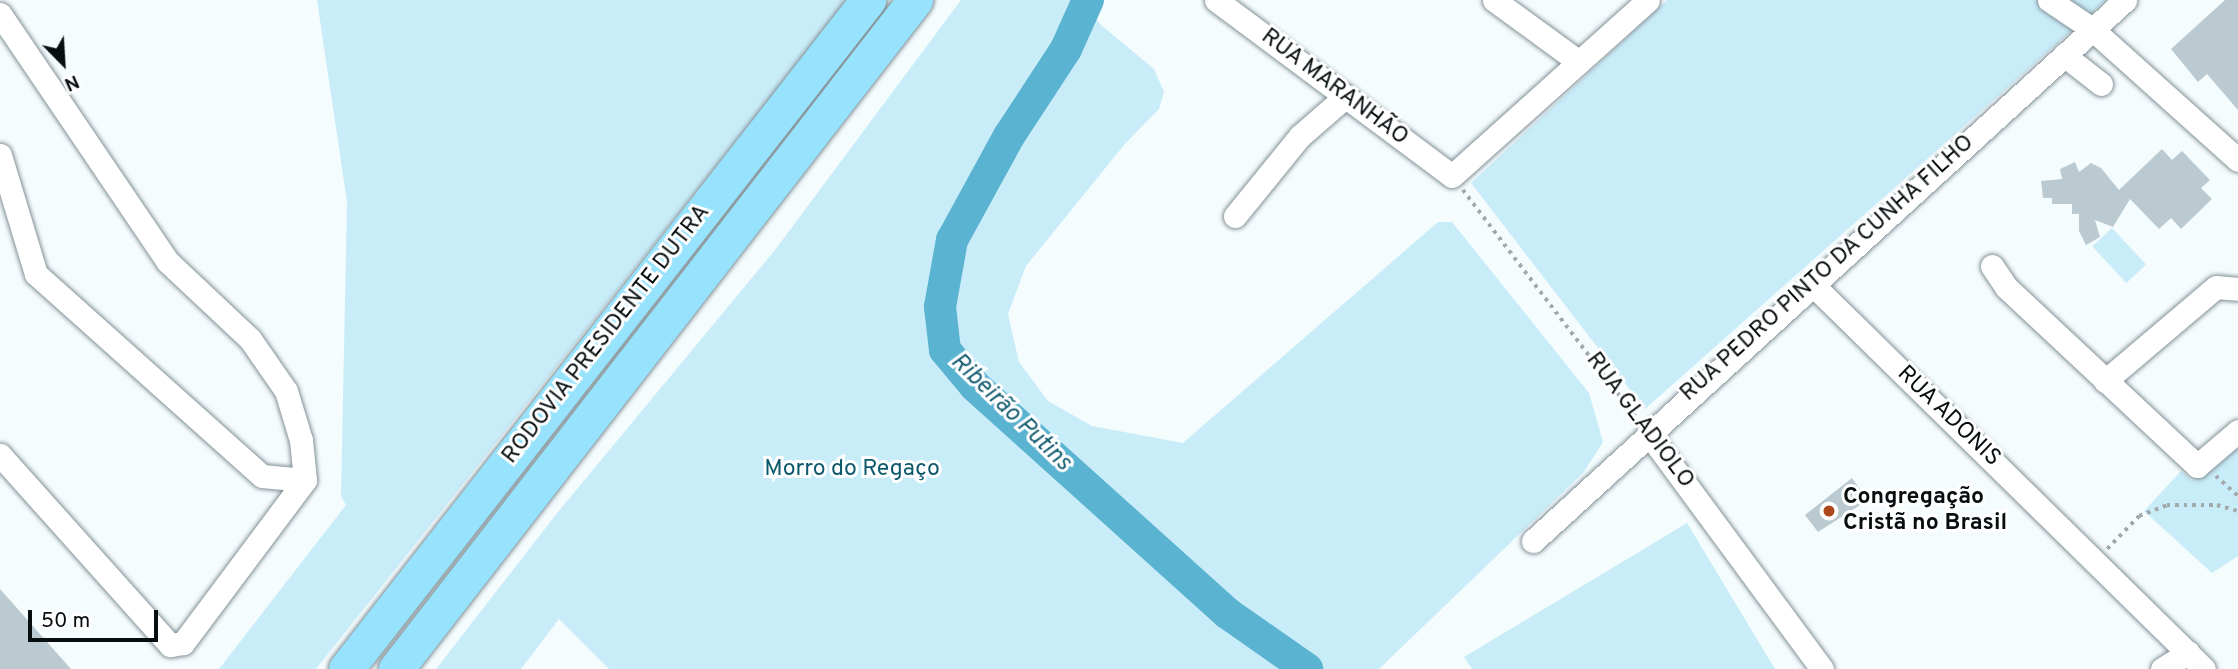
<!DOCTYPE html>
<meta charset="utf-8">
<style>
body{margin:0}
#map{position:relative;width:2238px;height:669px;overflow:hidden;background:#f5fcfe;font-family:Overpass,sans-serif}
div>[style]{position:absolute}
.green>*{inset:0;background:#c9ecf9;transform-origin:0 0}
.river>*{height:32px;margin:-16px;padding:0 16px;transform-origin:16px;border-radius:16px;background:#5ab3d0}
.building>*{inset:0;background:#bacad0}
.path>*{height:3.5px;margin-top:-1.75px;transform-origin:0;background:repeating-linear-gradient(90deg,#a2a9ab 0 3.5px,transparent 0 8.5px)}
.roads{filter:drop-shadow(0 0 2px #839298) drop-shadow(0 0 2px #839298)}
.minor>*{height:23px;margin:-11.5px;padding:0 11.5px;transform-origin:11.5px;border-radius:11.5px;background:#fff}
.highway>*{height:35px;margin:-17.5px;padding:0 17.5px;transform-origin:17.5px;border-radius:17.5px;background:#97e3fe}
.dots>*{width:19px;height:19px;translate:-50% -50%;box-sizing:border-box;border:4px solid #fff;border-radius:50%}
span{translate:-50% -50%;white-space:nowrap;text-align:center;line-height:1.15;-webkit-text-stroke:6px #fff;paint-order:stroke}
.street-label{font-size:23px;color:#080e10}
.park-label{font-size:23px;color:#0c586c}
.poi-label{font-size:23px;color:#080e10;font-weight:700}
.left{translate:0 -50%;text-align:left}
.water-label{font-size:24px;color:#185f74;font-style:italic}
.north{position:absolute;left:28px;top:28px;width:70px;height:70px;-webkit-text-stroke:5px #fff;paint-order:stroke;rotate:156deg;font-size:19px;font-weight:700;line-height:28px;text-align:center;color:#080e10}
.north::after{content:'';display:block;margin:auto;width:24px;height:32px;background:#080e10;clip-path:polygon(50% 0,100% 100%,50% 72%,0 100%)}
.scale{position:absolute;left:28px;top:610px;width:130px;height:32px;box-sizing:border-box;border:4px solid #080e10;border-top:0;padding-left:9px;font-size:21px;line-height:24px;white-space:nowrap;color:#080e10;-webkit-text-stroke:5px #fff;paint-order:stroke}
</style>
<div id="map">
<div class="green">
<i style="clip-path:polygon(317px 0,848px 0,316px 669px,219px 669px,346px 505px,341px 496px,347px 202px)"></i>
<i style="clip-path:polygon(961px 0,1081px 0,1101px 25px,1154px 69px,1164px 92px,1159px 109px,1124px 145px,1026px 266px,1008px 314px,1019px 362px,1048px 401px,1092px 426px,1183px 443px,1438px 222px,1452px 222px,1589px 393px,1603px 442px,1584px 472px,1379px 669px,609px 669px,559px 619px,521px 669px,436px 669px,558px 512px,775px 250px)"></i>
<i style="clip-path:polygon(1667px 0,2106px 0,1645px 409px,1471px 183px)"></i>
<i style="left:2112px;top:228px;width:50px;height:27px;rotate:47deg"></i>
<i style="clip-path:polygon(2238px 444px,2238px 556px,2212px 573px,2144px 511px,2181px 471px,2192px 480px)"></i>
<i style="clip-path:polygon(1687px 523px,1775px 669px,1472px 669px,1464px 657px)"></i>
</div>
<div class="river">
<i style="left:1088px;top:0;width:54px;rotate:114.2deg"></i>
<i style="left:1066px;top:49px;width:104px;rotate:123.2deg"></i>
<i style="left:1009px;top:136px;width:119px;rotate:118.7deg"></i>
<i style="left:952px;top:240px;width:68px;rotate:100.2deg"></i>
<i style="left:940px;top:307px;width:43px;rotate:83.4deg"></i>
<i style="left:945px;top:350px;width:47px;rotate:50.2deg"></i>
<i style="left:975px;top:386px;width:339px;rotate:42deg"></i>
<i style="left:1227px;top:613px;width:98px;rotate:35deg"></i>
</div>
<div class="building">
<i style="clip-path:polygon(2225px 0,2238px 0,2238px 110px,2207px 74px,2198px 82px,2171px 49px)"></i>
<i style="clip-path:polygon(2162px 149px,2172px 160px,2182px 151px,2210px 180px,2201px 188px,2212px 199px,2181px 229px,2171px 218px,2159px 229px,2130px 199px,2113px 227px,2095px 220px,2100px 237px,2086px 245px,2079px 231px,2079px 214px,2072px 214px,2072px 204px,2052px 204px,2052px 198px,2043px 198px,2041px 181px,2062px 179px,2060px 169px,2075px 162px,2079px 172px,2091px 163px,2101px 168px,2119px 190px)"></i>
<i style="clip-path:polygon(1852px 478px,1868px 500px,1818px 532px,1805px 515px)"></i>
<i style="clip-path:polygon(0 589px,71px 669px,0 669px)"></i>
</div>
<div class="path">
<i style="left:1463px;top:190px;width:287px;rotate:52.7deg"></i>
<i style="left:2216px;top:476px;width:30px;rotate:42deg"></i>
<i style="left:2107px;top:549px;width:46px;rotate:-45.9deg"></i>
<i style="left:2139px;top:516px;width:30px;rotate:-21deg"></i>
<i style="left:2167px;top:505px;width:50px"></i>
<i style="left:2217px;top:505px;width:22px;rotate:16deg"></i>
</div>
<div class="roads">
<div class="minor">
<i style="left:1216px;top:0;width:294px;rotate:36.7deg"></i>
<i style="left:1452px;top:176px;width:263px;rotate:-41.9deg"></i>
<i style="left:1494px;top:0;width:105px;rotate:36.1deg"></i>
<i style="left:2049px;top:0;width:52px;rotate:34deg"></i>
<i style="left:2092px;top:29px;width:196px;rotate:41.9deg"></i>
<i style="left:0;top:14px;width:298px;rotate:55.9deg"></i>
<i style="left:167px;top:261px;width:114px;rotate:43.2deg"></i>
<i style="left:250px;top:339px;width:63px;rotate:55.3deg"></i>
<i style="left:286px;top:391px;width:51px;rotate:73deg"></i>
<i style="left:301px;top:440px;width:40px;rotate:84.3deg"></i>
<i style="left:305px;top:480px;width:204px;rotate:126.8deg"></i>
<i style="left:183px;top:643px;width:13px;rotate:171deg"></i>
<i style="left:170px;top:645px;width:255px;rotate:-131.8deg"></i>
<i style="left:2064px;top:55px;width:47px;rotate:38.1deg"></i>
<i style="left:0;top:155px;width:124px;rotate:73.2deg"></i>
<i style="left:36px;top:274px;width:303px;rotate:41.8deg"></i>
<i style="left:262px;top:476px;width:43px;rotate:5.3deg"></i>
<i style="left:1235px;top:216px;width:103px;rotate:-50.9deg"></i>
<i style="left:1300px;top:136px;width:61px;rotate:-41deg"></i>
<i style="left:1992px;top:266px;width:25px;rotate:56deg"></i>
<i style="left:2006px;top:287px;width:262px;rotate:43.1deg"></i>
<i style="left:2197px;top:466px;width:54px;rotate:-40.5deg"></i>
<i style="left:1812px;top:284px;width:549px;rotate:44.48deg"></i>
<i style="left:2105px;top:381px;width:145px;rotate:-40.3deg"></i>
<i style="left:2216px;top:287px;width:22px;rotate:5deg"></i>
<i style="left:1648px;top:433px;width:293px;rotate:53.6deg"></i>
<i style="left:1533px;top:541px;width:802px;rotate:-42.42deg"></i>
<i style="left:2162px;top:669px;width:31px;rotate:-32deg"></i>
</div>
<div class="highway">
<i style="left:346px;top:669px;width:849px;rotate:-52.04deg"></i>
<i style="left:396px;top:669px;width:847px;rotate:-52.2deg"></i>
</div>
</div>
<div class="dots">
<i style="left:1829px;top:511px;background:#ad481a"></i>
</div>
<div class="street-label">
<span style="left:1334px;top:88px;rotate:37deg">RUA MARANHÃO</span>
<span style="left:1828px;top:269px;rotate:-42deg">RUA PEDRO PINTO DA CUNHA FILHO</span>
<span style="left:607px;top:335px;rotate:-52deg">RODOVIA PRESIDENTE DUTRA</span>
<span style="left:1948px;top:417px;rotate:44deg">RUA ADONIS</span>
<span style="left:1639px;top:421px;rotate:53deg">RUA GLADIOLO</span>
</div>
<div class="park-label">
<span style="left:852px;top:470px">Morro do Regaço</span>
</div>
<div class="poi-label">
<span class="left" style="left:1843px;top:511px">Congregação<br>Cristã no Brasil</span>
</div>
<div class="water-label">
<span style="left:1010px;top:413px;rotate:44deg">Ribeirão Putins</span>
</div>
<div class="north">N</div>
<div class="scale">50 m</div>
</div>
